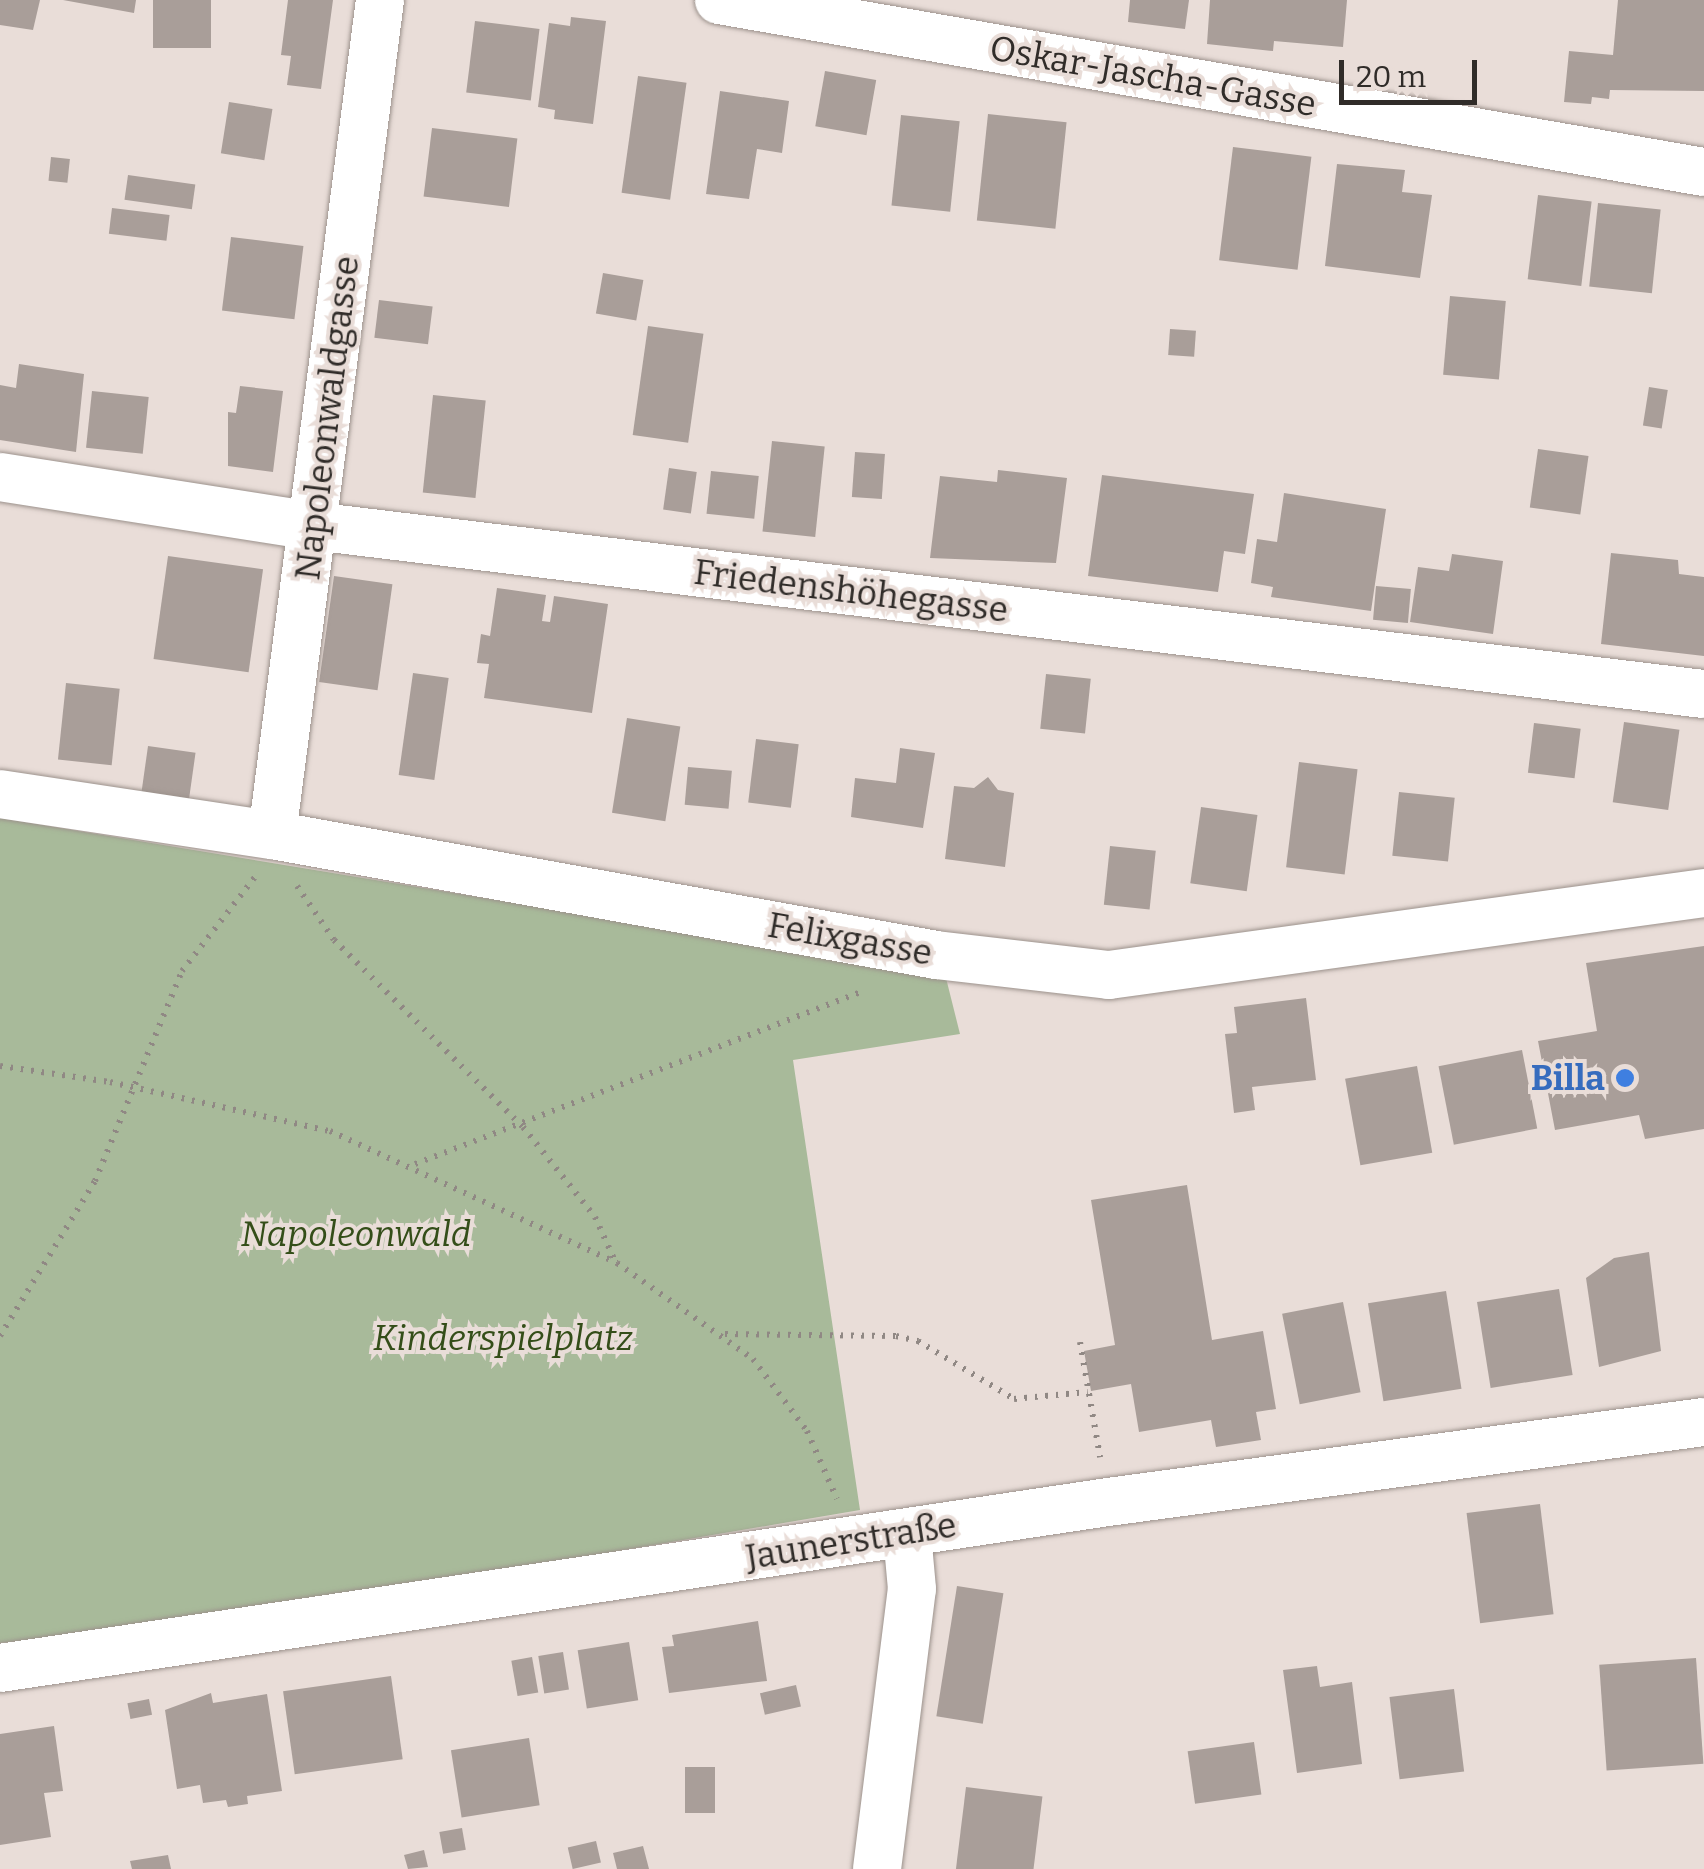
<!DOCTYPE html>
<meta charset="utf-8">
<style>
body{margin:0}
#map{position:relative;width:1704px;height:1869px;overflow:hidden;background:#e9ddd8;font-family:Bitter,serif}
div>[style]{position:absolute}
.green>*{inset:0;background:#a8ba9a}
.building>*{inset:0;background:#a99e99;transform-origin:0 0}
.path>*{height:6px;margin-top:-3px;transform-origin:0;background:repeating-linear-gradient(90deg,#908884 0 2.5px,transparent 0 10.5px)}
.roads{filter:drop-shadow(0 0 2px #9c928c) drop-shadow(0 0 2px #9c928c)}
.minor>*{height:48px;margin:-24px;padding:0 24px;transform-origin:24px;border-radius:24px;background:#fff}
.dots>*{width:28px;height:28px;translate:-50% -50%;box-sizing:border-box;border:5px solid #e9ddd8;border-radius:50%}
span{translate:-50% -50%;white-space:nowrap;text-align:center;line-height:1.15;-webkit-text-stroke:8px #e9ddd8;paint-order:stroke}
.street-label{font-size:35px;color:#302c29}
.shop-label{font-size:35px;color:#366cbe;font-weight:700}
.right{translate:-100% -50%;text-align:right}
.park-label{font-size:35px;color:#344e19;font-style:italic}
.scale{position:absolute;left:1339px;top:60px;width:138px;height:45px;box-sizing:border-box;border:5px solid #302c29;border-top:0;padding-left:12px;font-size:30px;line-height:35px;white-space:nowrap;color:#302c29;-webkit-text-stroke:8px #e9ddd8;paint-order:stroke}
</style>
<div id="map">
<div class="green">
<i style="clip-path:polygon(0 818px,945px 974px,960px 1034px,793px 1060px,860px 1510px,189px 1624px,0 1643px)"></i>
</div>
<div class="building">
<i style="clip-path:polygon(0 0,40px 0,33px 30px,0 25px)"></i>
<i style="clip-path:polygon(63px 0,136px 0,134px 13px)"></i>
<i style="left:153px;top:0;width:58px;height:48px"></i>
<i style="clip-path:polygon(288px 0,333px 0,321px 89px,287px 85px,291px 56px,281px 55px)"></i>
<i style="clip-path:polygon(1130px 0,1189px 0,1185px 29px,1128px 22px)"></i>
<i style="clip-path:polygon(1210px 0,1347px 0,1343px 47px,1274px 41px,1273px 51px,1207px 44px)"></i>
<i style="clip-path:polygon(1618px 0,1704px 0,1704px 91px,1610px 90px,1609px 99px,1592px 97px,1591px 104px,1564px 102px,1569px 51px,1613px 55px)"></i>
<i style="clip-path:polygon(571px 17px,606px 21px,593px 124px,554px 119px,555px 110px,538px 107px,549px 23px,570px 26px)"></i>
<i style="left:475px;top:21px;width:65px;height:72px;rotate:7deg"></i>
<i style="left:825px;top:71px;width:52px;height:56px;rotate:10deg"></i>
<i style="left:638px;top:76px;width:49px;height:118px;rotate:8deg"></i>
<i style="clip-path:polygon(720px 91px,789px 101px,782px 153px,757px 149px,749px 199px,706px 194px)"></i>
<i style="left:229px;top:102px;width:44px;height:52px;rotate:9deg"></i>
<i style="left:988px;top:114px;width:79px;height:107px;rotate:6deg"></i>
<i style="left:901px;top:115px;width:59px;height:91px;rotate:6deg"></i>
<i style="left:432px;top:128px;width:86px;height:69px;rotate:7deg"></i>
<i style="left:1233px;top:147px;width:79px;height:114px;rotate:7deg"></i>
<i style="left:51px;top:157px;width:19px;height:24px;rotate:6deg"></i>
<i style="clip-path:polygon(1337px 164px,1405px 170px,1402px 192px,1432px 195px,1420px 278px,1325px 266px)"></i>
<i style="left:128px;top:175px;width:68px;height:25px;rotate:8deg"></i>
<i style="left:1538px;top:195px;width:54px;height:85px;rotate:7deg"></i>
<i style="left:1598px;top:203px;width:63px;height:84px;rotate:6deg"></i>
<i style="left:112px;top:208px;width:58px;height:26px;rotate:7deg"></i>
<i style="left:231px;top:237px;width:73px;height:74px;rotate:7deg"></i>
<i style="left:603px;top:273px;width:41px;height:41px;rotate:10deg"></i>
<i style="left:1450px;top:296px;width:56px;height:79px;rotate:5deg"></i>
<i style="left:379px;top:300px;width:54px;height:38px;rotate:7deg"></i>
<i style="left:648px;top:326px;width:56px;height:110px;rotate:8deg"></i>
<i style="left:1170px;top:329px;width:26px;height:26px;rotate:4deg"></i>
<i style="clip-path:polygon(19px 364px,84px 374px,76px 452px,0 440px,0 385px,16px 388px)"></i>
<i style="clip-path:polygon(240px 386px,283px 391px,273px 472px,228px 466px,228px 412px,236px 413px)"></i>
<i style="left:1649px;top:387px;width:19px;height:39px;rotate:9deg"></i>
<i style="left:92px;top:391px;width:57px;height:57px;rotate:6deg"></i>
<i style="left:433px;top:395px;width:53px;height:98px;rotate:6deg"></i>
<i style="left:772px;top:441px;width:53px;height:91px;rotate:6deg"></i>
<i style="left:1538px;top:449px;width:51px;height:59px;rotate:8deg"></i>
<i style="left:855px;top:452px;width:30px;height:45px;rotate:4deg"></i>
<i style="left:669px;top:468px;width:28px;height:42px;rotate:8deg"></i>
<i style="clip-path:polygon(998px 470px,1067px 478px,1056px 563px,930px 558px,940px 476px,997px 482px)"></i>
<i style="left:711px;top:471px;width:48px;height:43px;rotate:6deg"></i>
<i style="clip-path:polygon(1102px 475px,1254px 494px,1245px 554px,1224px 551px,1218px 592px,1088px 576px)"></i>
<i style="clip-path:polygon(1284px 493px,1386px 509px,1371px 611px,1271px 597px,1273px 587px,1251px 583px,1257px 539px,1277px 542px)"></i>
<i style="clip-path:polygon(1611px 553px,1678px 560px,1679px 574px,1704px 577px,1704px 656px,1601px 644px)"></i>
<i style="clip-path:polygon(1452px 554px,1503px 561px,1493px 634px,1410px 622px,1418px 567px,1449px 571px)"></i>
<i style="left:168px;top:556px;width:96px;height:104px;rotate:8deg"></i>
<i style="left:334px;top:576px;width:59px;height:107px;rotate:8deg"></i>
<i style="left:1376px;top:586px;width:35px;height:34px;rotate:5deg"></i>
<i style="clip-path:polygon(497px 588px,546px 595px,542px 621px,550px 622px,554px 596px,608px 604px,592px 713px,484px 698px,489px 664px,477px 663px,481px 634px,490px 636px)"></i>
<i style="left:413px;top:673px;width:36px;height:103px;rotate:8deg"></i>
<i style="left:1046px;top:674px;width:45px;height:55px;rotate:6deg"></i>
<i style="left:66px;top:683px;width:54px;height:77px;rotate:6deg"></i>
<i style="left:627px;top:718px;width:54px;height:96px;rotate:9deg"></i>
<i style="left:1624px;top:722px;width:56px;height:81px;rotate:8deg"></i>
<i style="left:1534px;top:723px;width:47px;height:50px;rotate:7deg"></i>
<i style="left:756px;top:739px;width:43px;height:64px;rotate:7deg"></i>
<i style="left:148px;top:746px;width:48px;height:48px;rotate:8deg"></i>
<i style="clip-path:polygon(900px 748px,935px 753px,923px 828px,851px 817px,855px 778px,896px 783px)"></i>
<i style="left:1299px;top:762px;width:59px;height:106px;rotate:7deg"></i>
<i style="left:688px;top:767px;width:44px;height:38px;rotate:5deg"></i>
<i style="clip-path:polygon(988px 777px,998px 790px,1014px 793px,1005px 867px,945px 859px,954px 786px,974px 788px)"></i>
<i style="left:1399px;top:792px;width:56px;height:64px;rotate:6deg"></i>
<i style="left:1201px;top:807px;width:57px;height:77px;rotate:8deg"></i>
<i style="left:1110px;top:846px;width:46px;height:59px;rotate:6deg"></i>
<i style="clip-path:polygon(1704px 946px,1704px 1129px,1645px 1139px,1639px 1115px,1555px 1130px,1538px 1041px,1597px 1031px,1586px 963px)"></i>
<i style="clip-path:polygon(1306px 998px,1316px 1080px,1252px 1087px,1255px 1110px,1234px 1113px,1225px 1034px,1237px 1033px,1234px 1007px)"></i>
<i style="left:1522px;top:1050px;width:80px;height:85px;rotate:79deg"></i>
<i style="left:1417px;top:1066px;width:88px;height:73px;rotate:80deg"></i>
<i style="clip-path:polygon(1187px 1185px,1212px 1340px,1263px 1331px,1276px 1409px,1256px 1412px,1261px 1440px,1216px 1447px,1211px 1420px,1139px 1432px,1131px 1384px,1091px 1391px,1084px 1351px,1115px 1345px,1091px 1200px)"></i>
<i style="clip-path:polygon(1649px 1252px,1661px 1351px,1599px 1367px,1586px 1278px,1614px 1258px)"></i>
<i style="left:1559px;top:1289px;width:87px;height:83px;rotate:81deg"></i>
<i style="left:1446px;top:1291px;width:99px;height:79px;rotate:81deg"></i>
<i style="left:1343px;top:1302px;width:92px;height:62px;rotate:79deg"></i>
<i style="left:1540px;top:1504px;width:111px;height:74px;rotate:83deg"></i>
<i style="left:957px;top:1586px;width:47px;height:132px;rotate:9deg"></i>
<i style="clip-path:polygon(758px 1621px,767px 1681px,669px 1693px,662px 1647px,674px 1646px,672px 1635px)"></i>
<i style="left:629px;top:1642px;width:59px;height:52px;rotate:81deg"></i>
<i style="left:563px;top:1652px;width:38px;height:25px;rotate:81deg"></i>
<i style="left:532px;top:1657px;width:36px;height:21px;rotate:80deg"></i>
<i style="left:1696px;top:1658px;width:106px;height:97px;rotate:86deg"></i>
<i style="clip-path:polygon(1317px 1666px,1320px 1687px,1352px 1682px,1362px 1764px,1297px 1773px,1283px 1670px)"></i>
<i style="left:391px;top:1676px;width:84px;height:109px;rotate:82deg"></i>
<i style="left:796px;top:1685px;width:22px;height:37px;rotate:77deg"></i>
<i style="left:1454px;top:1689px;width:83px;height:65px;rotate:83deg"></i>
<i style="clip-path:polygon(211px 1693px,213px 1703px,267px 1694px,282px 1791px,247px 1796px,248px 1804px,228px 1807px,226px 1800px,203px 1803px,200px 1785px,177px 1789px,165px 1710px)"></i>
<i style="left:149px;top:1699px;width:16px;height:22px;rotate:79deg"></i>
<i style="clip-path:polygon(54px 1726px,63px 1791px,44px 1793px,51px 1837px,0 1845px,0 1734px)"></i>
<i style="left:529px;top:1738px;width:68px;height:79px;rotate:81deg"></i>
<i style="left:1254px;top:1742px;width:53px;height:67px;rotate:82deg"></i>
<i style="left:685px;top:1767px;width:30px;height:46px"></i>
<i style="left:966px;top:1787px;width:77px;height:83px;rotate:7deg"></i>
<i style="left:462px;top:1828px;width:22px;height:23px;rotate:80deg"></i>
<i style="left:596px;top:1841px;width:22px;height:29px;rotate:77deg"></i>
<i style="clip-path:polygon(643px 1846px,649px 1869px,617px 1869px,613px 1853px)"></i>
<i style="clip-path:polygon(424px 1850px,428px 1867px,408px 1869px,404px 1855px)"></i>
<i style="clip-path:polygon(168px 1855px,171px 1869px,132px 1869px,130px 1861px)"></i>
</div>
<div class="path">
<i style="left:297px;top:886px;width:65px;rotate:55.6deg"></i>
<i style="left:334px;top:940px;width:266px;rotate:44.7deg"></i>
<i style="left:523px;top:1127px;width:115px;rotate:51.3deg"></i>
<i style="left:595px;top:1217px;width:51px;rotate:65.5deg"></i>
<i style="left:0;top:1066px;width:111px;rotate:8.3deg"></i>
<i style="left:110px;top:1082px;width:225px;rotate:12.6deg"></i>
<i style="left:330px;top:1131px;width:316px;rotate:24.7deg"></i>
<i style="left:617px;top:1263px;width:166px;rotate:35.2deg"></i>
<i style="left:753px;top:1359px;width:90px;rotate:53.1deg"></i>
<i style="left:807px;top:1431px;width:74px;rotate:66.2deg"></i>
<i style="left:415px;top:1164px;width:482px;rotate:-21.1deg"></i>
<i style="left:725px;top:1334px;width:171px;rotate:0.7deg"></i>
<i style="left:896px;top:1336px;width:23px;rotate:13deg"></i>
<i style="left:918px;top:1341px;width:112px;rotate:31.1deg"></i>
<i style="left:1014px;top:1399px;width:74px;rotate:-5.4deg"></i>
<i style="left:0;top:1336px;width:182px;rotate:-58.5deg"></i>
<i style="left:95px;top:1181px;width:227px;rotate:-67.5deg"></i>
<i style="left:182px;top:971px;width:119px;rotate:-52.2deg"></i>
<i style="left:1080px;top:1342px;width:117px;rotate:80.1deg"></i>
</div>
<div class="roads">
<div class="minor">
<i style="left:719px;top:0;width:1000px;rotate:9.91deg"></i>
<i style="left:0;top:477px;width:317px;rotate:8.9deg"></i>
<i style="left:313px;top:526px;width:1401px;rotate:6.89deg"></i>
<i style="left:0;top:794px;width:275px;rotate:8.6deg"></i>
<i style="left:272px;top:835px;width:675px;rotate:10.24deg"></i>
<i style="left:936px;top:955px;width:174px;rotate:6.6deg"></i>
<i style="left:1109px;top:975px;width:601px;rotate:-7.85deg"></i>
<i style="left:272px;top:835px;width:842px;rotate:-82.63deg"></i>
<i style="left:0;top:1668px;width:1120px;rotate:-8.52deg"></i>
<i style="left:1108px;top:1502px;width:601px;rotate:-7.65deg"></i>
<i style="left:877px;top:1869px;width:282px;rotate:-82.9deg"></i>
<i style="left:912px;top:1589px;width:55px;rotate:-95.2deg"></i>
</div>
</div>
<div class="dots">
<i style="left:1625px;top:1078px;background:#3f7fe0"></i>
</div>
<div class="street-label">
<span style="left:1153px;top:76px;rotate:10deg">Oskar-Jascha-Gasse</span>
<span style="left:327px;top:418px;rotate:-83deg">Napoleonwaldgasse</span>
<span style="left:851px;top:591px;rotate:7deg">Friedenshöhegasse</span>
<span style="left:850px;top:939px;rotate:10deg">Felixgasse</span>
<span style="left:851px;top:1541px;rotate:-9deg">Jaunerstraße</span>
</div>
<div class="shop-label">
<span class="right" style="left:1605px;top:1078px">Billa</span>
</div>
<div class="park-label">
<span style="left:356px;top:1234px">Napoleonwald</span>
<span style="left:503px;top:1338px">Kinderspielplatz</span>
</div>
<div class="scale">20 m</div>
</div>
